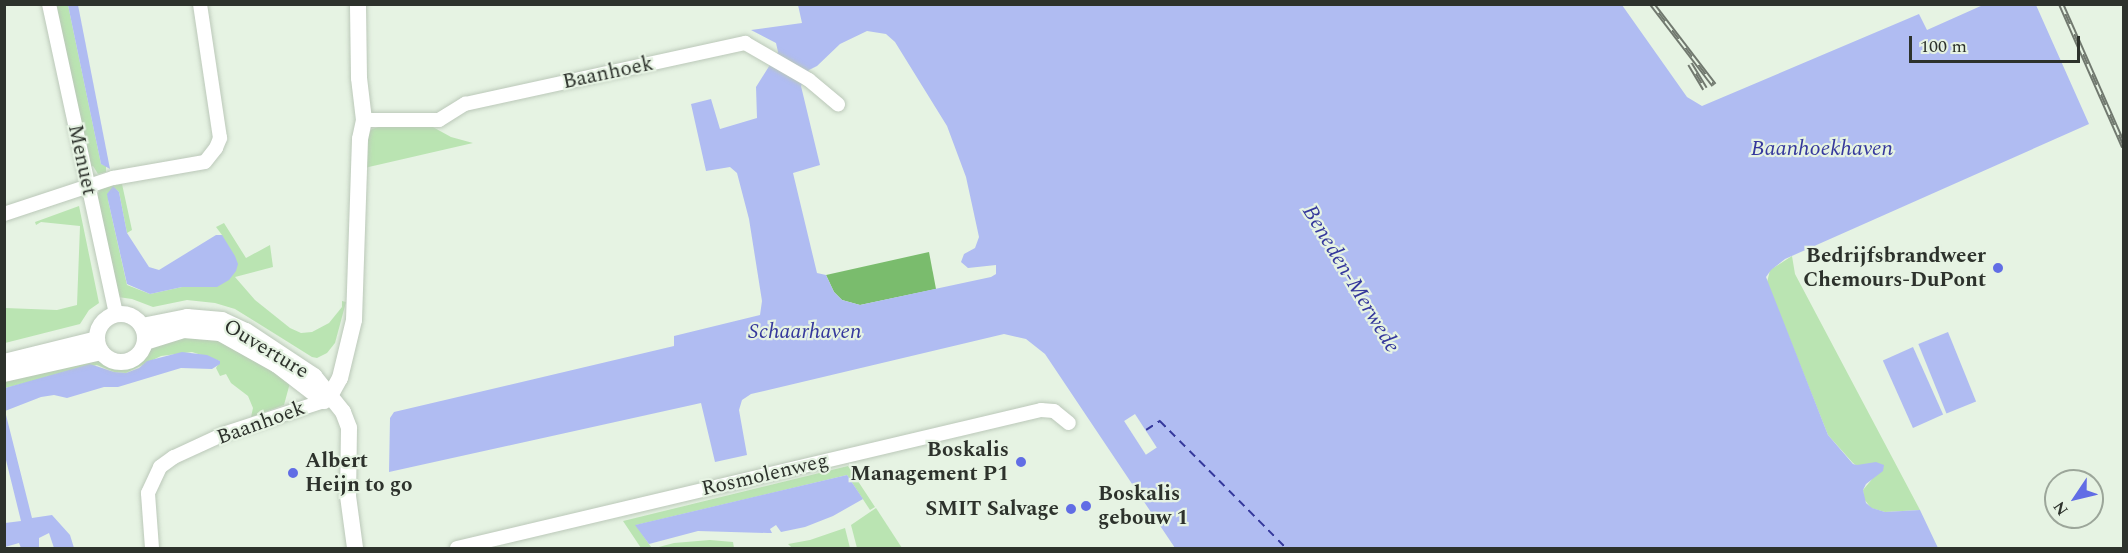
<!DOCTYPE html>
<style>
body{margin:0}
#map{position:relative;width:2128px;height:553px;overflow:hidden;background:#e6f3e3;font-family:Spectral,serif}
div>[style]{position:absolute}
.green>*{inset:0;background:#bae4b2}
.forest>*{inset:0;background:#7abc6d}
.water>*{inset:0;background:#b0bcf2;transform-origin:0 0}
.pier>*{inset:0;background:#e6f3e3;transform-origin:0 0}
.ferry>*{height:1.5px;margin-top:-0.75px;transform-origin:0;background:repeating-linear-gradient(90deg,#35389c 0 8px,transparent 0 14px)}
.roads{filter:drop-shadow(0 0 2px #bbc8b9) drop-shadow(0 0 2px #bbc8b9)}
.minor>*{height:14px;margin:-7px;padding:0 7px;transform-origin:7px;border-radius:7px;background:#fff}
.tertiary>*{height:16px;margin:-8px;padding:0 8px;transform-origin:8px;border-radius:8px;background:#fff}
.tertiary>.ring{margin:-8px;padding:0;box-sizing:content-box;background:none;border:16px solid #fff;border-radius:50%}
.rail>*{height:6px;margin-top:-3px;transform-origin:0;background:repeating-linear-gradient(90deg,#e6f3e3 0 11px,#71796f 0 22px);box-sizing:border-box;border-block:2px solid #71796f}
.dots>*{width:16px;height:16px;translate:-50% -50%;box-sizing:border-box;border:3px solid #e6f3e3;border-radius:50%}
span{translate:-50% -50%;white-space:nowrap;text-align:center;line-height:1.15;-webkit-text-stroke:4.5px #e6f3e3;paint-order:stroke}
.street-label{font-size:21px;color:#2d322c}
.poi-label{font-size:21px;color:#2d322c;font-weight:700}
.right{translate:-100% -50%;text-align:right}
.left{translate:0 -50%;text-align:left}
.water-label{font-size:22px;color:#35389c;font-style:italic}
.frame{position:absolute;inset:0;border:6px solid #2d322c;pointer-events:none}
.north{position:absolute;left:2044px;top:469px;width:60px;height:60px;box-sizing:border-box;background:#e6f3e3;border:2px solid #9ca69a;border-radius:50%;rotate:235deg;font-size:16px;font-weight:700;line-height:24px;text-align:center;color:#2d322c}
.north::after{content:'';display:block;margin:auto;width:21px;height:27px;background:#616de5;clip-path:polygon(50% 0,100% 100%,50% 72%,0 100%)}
.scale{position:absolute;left:1909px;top:36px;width:171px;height:27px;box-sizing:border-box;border:3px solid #2d322c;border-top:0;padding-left:8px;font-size:18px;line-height:21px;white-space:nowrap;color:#2d322c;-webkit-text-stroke:4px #e6f3e3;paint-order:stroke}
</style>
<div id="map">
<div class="green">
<i style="clip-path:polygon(55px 5px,68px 5px,101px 164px,106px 166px,106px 172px,98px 174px,93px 166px,89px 167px)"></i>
<i style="clip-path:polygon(382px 126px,431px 126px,451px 137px,473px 143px,360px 169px,366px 137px,372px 129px)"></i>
<i style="clip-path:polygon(122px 184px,132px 230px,127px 233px,119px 192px,113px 187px,108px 200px,127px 285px,150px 294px,182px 287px,217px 287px,222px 235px,216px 227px,224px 223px,246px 258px,270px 245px,273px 267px,235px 277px,255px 300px,290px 328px,301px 333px,312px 332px,329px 323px,342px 307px,342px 301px,346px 302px,335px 343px,327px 353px,317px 358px,312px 357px,235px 309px,215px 303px,187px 300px,153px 307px,132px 299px,118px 297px,96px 197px,101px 188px)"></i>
<i style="clip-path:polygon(79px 206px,99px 303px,89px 310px,80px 324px,5px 343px,5px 308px,57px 310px,77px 305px,80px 226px,41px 222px,36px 225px,35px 222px)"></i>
<i style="clip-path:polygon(1792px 256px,1795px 274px,1920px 510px,1885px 512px,1871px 508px,1864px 499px,1863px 490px,1873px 478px,1853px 463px,1828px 435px,1767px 282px,1770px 270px)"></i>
<i style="clip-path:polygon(209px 336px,291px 379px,284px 405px,251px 417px,253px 408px,248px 396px,231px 383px,226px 374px,220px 376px,216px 368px,220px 361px,192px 352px,161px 356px,126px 373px,114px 372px,97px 365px,5px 388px,5px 378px,103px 358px,116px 364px,128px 364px,159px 340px)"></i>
<i style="clip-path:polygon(848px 466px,875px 507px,870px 510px,847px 475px,636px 525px,651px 547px,648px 548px,641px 548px,623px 521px)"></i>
<i style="clip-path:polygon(876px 508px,902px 548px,857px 548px,851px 525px)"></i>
<i style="clip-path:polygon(845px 528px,850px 548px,792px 548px,788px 544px,810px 540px)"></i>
<i style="clip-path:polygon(710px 540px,733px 542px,734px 548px,655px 548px,674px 543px)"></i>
</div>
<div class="forest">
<i style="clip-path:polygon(929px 252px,936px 289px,860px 305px,842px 300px,834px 292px,826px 275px)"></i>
</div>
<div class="water">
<i style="clip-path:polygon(68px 5px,78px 5px,110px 169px,101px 164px)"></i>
<i style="clip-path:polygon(evenodd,798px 5px,1622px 5px,1687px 97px,1702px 106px,1919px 14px,1927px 30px,1983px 5px,2036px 5px,2089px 124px,1785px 259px,1771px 270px,1766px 277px,1828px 435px,1853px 464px,1857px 465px,1876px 462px,1884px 465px,1883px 471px,1866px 484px,1863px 490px,1866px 503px,1872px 508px,1885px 512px,1920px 510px,1938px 548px,1175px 548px,1045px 354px,1026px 339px,1004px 334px,751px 394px,742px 400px,739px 410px,747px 455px,715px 462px,701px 403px,389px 472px,390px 418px,394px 412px,674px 346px,674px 336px,760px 315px,762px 301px,749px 219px,737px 173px,730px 167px,706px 171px,691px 104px,711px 99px,720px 129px,757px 118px,756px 87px,778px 52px,776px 43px,751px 30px,802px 23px,798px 5px,867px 31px,886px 34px,895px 42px,947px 126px,966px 177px,979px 237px,975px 248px,964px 254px,961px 262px,968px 268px,996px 265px,996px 274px,991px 277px,860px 305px,842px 300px,834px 292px,826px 275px,817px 273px,793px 173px,820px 165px,801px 86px,809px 70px,817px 66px,840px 44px,867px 31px)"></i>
<i style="clip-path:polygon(113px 186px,119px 192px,127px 233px,149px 267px,159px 270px,216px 235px,222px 235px,235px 256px,238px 264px,236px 271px,229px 280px,217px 287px,182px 287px,150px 294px,127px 284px,108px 200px,107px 194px)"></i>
<i style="left:1948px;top:332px;width:75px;height:32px;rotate:68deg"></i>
<i style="left:1913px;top:347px;width:74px;height:33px;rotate:66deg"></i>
<i style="clip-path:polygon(182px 352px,207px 355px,220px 361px,220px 364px,212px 369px,181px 368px,118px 387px,104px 387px,67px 398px,54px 395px,41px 397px,5px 411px,32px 518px,52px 515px,70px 535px,74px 548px,54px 548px,49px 533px,39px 538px,39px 548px,21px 548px,19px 543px,5px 547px,5px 523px,21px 521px,5px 456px,5px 388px,90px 364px,114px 372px,126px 373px,139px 368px,147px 361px)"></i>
<i style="clip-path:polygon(847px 475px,863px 499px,833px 516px,805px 527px,781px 532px,776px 525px,770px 529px,772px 533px,768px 533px,698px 531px,649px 544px,635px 525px)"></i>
</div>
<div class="pier">
<i style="left:1135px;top:414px;width:40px;height:13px;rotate:57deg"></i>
</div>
<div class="ferry">
<i style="left:1146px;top:430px;width:17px;rotate:-33deg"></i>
<i style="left:1160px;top:421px;width:179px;rotate:45.2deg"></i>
</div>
<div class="roads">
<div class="minor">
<i style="left:49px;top:4px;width:318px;rotate:77.8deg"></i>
<i style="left:364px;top:120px;width:75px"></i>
<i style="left:439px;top:120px;width:31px;rotate:-32deg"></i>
<i style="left:465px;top:104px;width:287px;rotate:-12.3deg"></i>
<i style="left:745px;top:43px;width:74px;rotate:30deg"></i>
<i style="left:809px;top:80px;width:38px;rotate:40deg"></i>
<i style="left:4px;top:214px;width:115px;rotate:-18.3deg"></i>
<i style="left:113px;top:178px;width:93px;rotate:-9.9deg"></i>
<i style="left:205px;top:162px;width:18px;rotate:-52deg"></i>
<i style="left:216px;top:148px;width:11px;rotate:-68deg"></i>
<i style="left:220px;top:138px;width:135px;rotate:-98.5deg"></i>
<i style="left:152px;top:548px;width:55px;rotate:-94.2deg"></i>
<i style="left:148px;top:493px;width:29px;rotate:-65deg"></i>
<i style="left:160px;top:467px;width:17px;rotate:-36deg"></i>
<i style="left:174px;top:457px;width:57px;rotate:-24.8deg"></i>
<i style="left:226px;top:433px;width:103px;rotate:-18.1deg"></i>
<i style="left:457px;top:548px;width:600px;rotate:-13.3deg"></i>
<i style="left:1041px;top:410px;width:13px;rotate:4deg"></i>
<i style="left:1054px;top:411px;width:19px;rotate:39deg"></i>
</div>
<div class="tertiary">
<i class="ring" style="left:97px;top:314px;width:32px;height:32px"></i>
<i style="left:142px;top:326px;width:46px;rotate:-11.3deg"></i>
<i style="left:187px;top:317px;width:35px;rotate:5deg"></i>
<i style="left:222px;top:320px;width:26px;rotate:25deg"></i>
<i style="left:246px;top:331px;width:82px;rotate:33.5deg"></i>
<i style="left:314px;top:376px;width:46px;rotate:51.1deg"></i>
<i style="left:343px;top:412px;width:17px;rotate:69deg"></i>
<i style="left:349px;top:428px;width:68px;rotate:90.8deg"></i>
<i style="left:348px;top:496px;width:52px;rotate:82.3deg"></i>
<i style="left:145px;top:342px;width:41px;rotate:-17.1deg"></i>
<i style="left:184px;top:330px;width:36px;rotate:5deg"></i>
<i style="left:220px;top:333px;width:65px;rotate:29.3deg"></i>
<i style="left:277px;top:365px;width:59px;rotate:37.5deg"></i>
<i style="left:4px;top:362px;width:96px;rotate:-13.9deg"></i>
<i style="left:4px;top:374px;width:100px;rotate:-12.7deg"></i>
<i style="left:324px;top:401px;width:10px;rotate:-45deg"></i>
<i style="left:331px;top:394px;width:18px;rotate:-61deg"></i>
<i style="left:340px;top:378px;width:60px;rotate:-76.4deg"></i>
<i style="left:354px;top:320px;width:181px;rotate:-88.1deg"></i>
<i style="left:360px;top:139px;width:19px;rotate:-78deg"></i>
<i style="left:364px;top:120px;width:42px;rotate:-96.8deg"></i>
<i style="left:359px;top:78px;width:74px;rotate:-90.8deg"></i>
</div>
</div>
<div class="rail">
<i style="left:1652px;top:4px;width:102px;rotate:52.6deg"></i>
<i style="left:2061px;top:4px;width:156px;rotate:66.2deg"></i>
<i style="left:1690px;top:64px;width:29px;rotate:59deg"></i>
</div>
<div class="dots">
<i style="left:1998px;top:268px;background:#616de5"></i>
<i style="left:1021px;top:462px;background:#616de5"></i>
<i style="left:293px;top:473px;background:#616de5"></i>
<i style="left:1086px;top:506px;background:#616de5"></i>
<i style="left:1071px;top:509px;background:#616de5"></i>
</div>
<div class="street-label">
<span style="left:608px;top:73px;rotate:-12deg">Baanhoek</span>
<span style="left:82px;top:160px;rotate:78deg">Menuet</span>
<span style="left:266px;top:349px;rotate:31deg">Ouverture</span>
<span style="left:261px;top:423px;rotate:-20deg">Baanhoek</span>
<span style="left:765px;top:475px;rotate:-13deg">Rosmolenweg</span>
</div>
<div class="poi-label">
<span class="right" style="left:1986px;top:268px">Bedrijfsbrandweer<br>Chemours-DuPont</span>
<span class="right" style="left:1009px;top:462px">Boskalis<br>Management P1</span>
<span class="left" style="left:305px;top:473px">Albert<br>Heijn to go</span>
<span class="left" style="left:1098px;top:506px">Boskalis<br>gebouw 1</span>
<span class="right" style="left:1059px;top:509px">SMIT Salvage</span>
</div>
<div class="water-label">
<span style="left:1822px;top:149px">Baanhoekhaven</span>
<span style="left:1351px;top:279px;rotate:59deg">Beneden-Merwede</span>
<span style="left:805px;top:332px">Schaarhaven</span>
</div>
<div class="frame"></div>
<div class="north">N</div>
<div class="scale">100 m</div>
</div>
